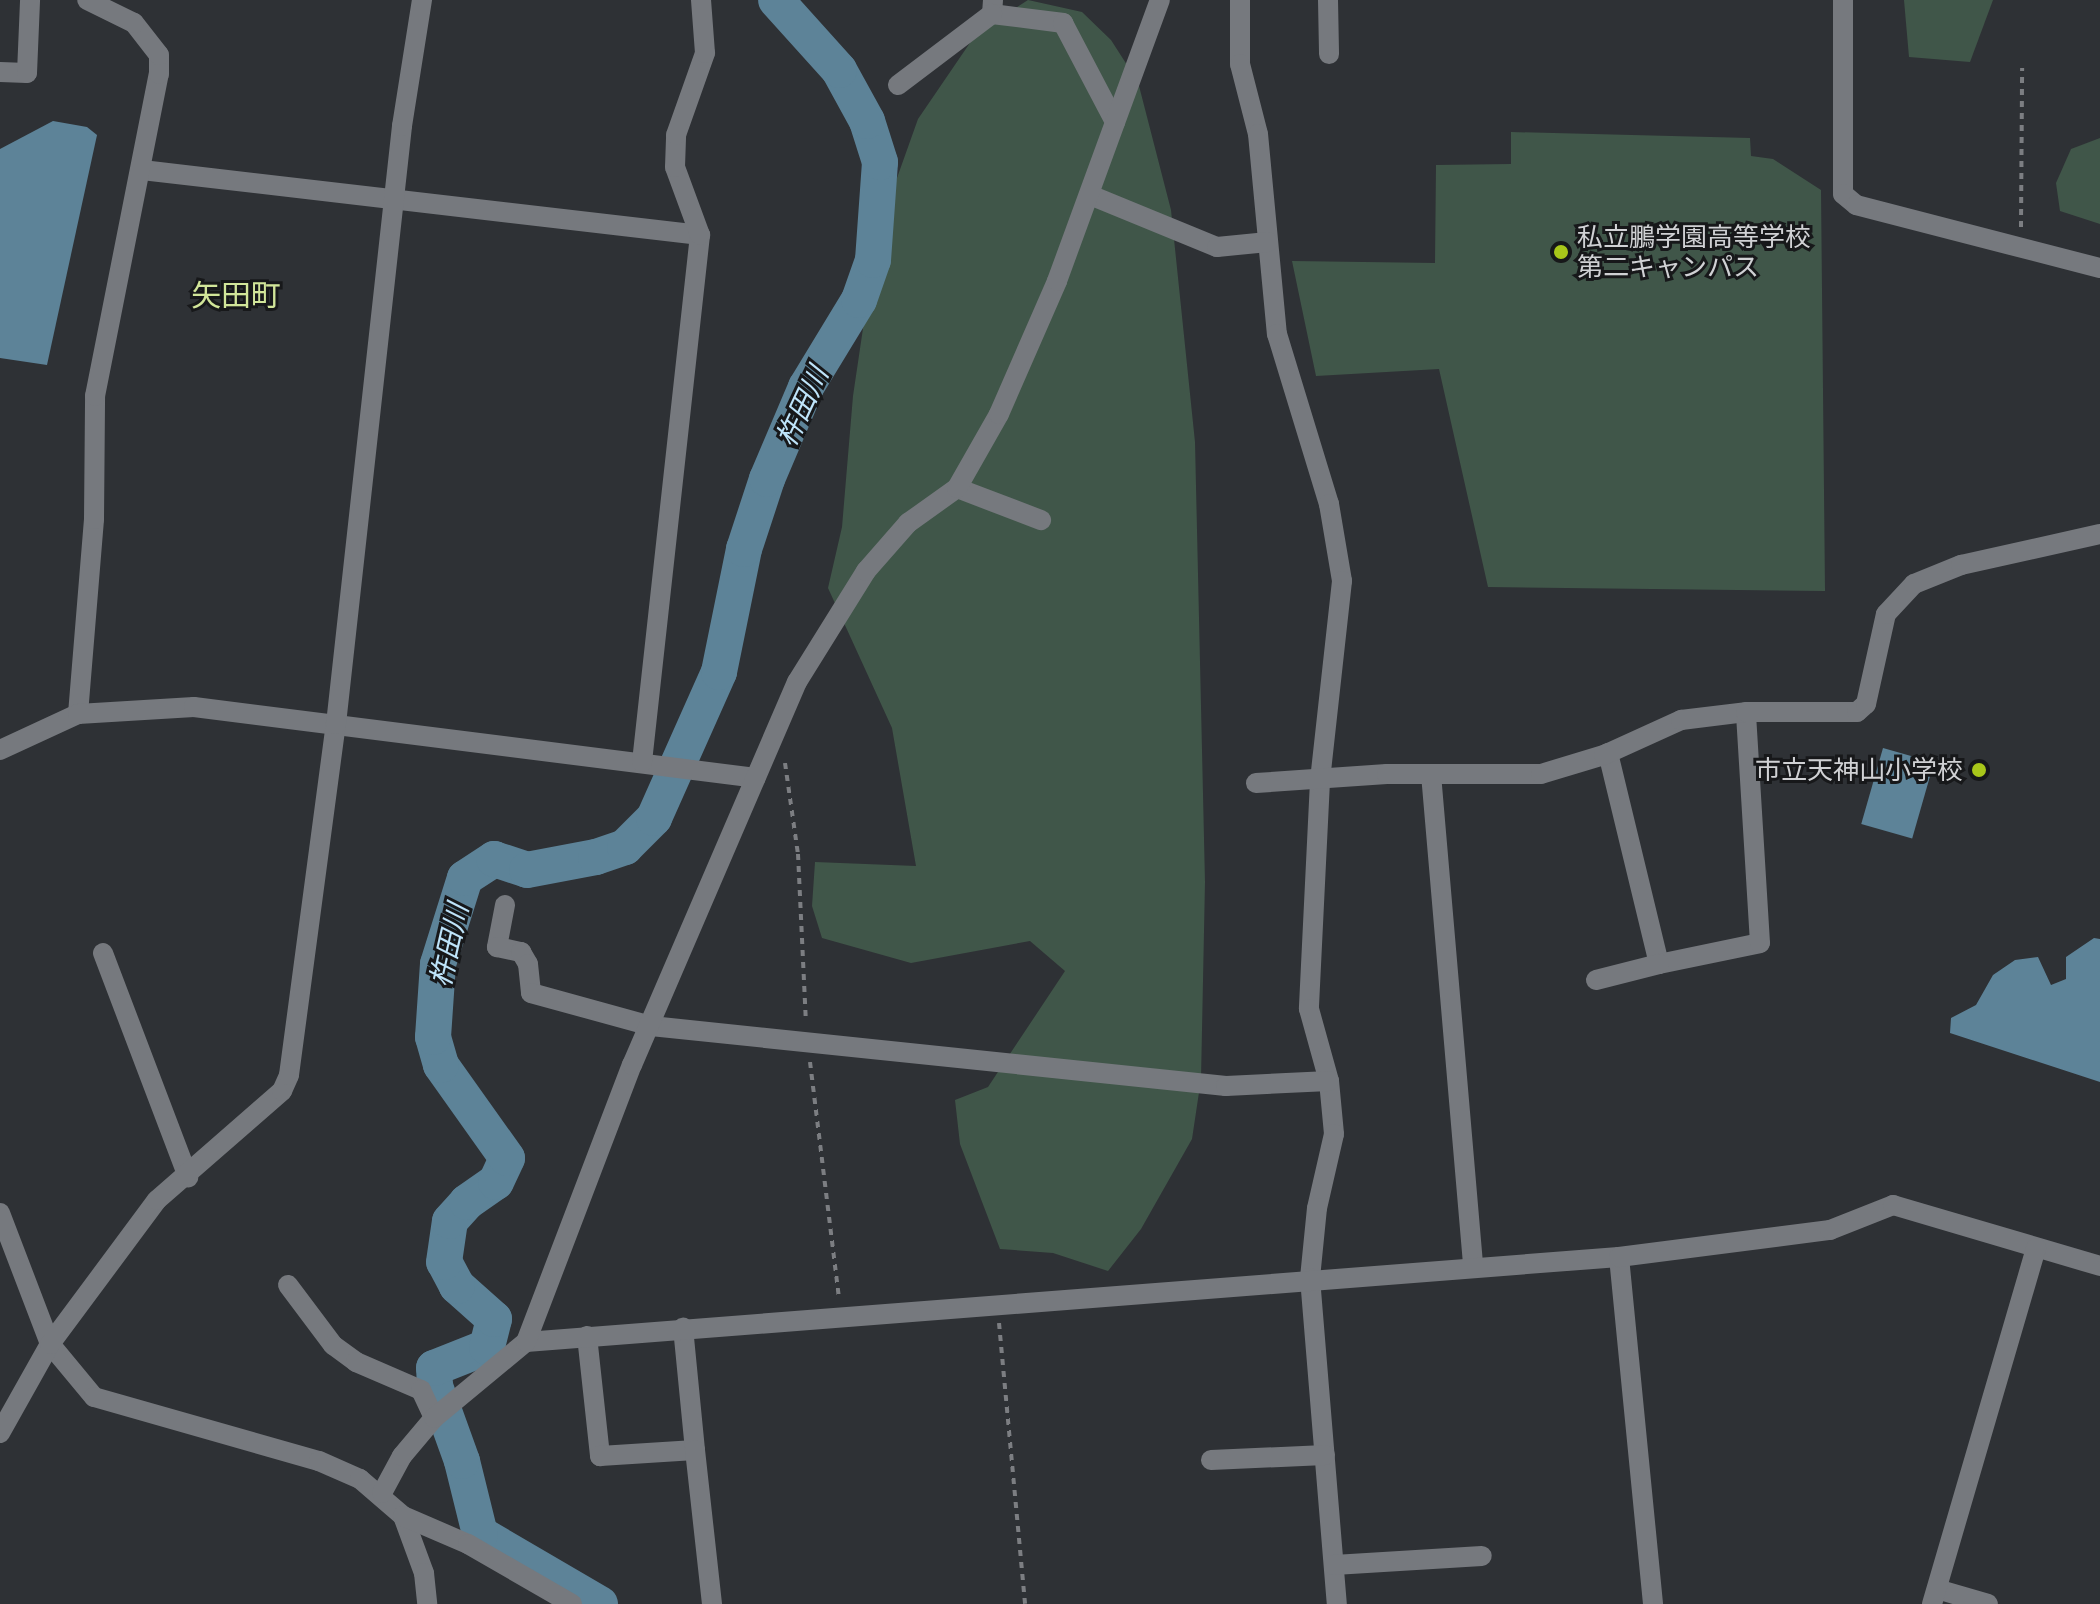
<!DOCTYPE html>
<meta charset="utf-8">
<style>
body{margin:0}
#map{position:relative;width:2100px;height:1604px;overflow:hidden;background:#2e3135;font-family:"Open Sans","Noto Sans JP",sans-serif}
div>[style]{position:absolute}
.green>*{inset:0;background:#405649}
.water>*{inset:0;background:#5d8398;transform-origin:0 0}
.river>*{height:36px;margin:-18px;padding:0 18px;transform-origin:18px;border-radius:18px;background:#5d8398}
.path>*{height:4px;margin-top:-2px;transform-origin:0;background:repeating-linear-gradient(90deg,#7c7e82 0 6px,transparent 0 12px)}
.minor>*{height:20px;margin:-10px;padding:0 10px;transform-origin:10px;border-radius:10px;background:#76797e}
.dots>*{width:22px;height:22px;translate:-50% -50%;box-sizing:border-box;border:4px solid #17181a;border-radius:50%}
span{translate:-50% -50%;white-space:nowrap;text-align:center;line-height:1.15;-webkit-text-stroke:6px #17181a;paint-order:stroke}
.poi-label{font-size:26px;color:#d0d1d4}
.left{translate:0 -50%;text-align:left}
.right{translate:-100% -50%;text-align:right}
.water-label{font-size:28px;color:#bee4fa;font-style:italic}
.quarter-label{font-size:30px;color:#d1e599}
</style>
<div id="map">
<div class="green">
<i style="clip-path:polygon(1028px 0,1082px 12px,1111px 40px,1138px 82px,1171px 210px,1195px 442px,1205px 882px,1201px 1079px,1192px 1139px,1141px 1229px,1108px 1271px,1053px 1253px,1000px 1249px,960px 1144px,955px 1100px,988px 1087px,1065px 971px,1030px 941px,911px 963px,822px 938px,812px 906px,815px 862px,916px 866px,892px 728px,828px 588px,842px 527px,853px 396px,877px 234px,918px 119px,976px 34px)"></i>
<i style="clip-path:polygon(1904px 0,1993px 0,1970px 62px,1909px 57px)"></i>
<i style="clip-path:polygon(1511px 132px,1750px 138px,1751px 156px,1773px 159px,1821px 190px,1825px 591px,1488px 587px,1439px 369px,1316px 376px,1292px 261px,1435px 263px,1436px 165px,1511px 164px)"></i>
<i style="clip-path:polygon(2100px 138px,2100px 224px,2060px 211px,2056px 183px,2071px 149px)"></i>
</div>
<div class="water">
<i style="clip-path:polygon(53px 121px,87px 127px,97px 135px,47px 365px,0 358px,0 149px)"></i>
<i style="left:1883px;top:748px;width:53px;height:79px;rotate:16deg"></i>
<i style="clip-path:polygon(2094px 938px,2100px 939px,2100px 1082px,1950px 1033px,1951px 1018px,1976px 1005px,1993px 975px,2015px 960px,2038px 957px,2051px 985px,2066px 979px,2066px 957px)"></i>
</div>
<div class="river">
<i style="left:600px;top:1604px;width:139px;rotate:-149.7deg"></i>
<i style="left:480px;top:1534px;width:75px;rotate:-103.9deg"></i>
<i style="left:462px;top:1461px;width:80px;rotate:-109.8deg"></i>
<i style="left:435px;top:1386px;width:18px;rotate:-93deg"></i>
<i style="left:434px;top:1368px;width:57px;rotate:-21.6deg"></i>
<i style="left:487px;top:1347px;width:29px;rotate:-76deg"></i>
<i style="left:494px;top:1319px;width:50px;rotate:-138.3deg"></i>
<i style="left:457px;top:1286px;width:27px;rotate:-118deg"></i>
<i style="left:444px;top:1262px;width:41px;rotate:-81.7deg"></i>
<i style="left:450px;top:1221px;width:25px;rotate:-48deg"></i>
<i style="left:467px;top:1202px;width:35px;rotate:-35deg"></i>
<i style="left:496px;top:1182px;width:26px;rotate:-65deg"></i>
<i style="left:507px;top:1158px;width:114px;rotate:-125.4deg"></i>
<i style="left:441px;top:1065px;width:29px;rotate:-106deg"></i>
<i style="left:433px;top:1037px;width:73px;rotate:-86.1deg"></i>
<i style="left:438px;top:964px;width:90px;rotate:-72.6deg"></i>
<i style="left:465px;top:878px;width:35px;rotate:-33deg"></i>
<i style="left:494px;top:859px;width:35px;rotate:18deg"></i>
<i style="left:527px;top:870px;width:70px;rotate:-10.7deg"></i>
<i style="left:596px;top:857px;width:31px;rotate:-19deg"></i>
<i style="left:625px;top:847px;width:41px;rotate:-45deg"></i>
<i style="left:654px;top:818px;width:160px;rotate:-66deg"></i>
<i style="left:719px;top:672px;width:126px;rotate:-78.5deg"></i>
<i style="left:744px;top:549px;width:74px;rotate:-71.8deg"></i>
<i style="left:767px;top:479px;width:100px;rotate:-67deg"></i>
<i style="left:806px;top:387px;width:102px;rotate:-58.7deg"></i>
<i style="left:859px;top:300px;width:42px;rotate:-70.7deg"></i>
<i style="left:873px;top:260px;width:98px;rotate:-85.9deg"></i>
<i style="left:880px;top:162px;width:43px;rotate:-107.6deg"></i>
<i style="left:867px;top:121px;width:58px;rotate:-118.8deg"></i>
<i style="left:839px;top:70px;width:94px;rotate:-132deg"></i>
</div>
<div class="path">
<i style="left:2021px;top:227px;width:159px;rotate:-89.6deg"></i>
<i style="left:785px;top:763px;width:92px;rotate:81.9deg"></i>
<i style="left:798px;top:854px;width:167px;rotate:87.3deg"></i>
<i style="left:810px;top:1062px;width:239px;rotate:83deg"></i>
<i style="left:999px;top:1323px;width:282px;rotate:84.7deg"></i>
</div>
<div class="minor">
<i style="left:993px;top:0;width:14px;rotate:94deg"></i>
<i style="left:992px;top:14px;width:72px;rotate:7.2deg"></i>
<i style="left:1063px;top:23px;width:112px;rotate:62.3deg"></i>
<i style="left:1240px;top:0;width:64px;rotate:90deg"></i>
<i style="left:1240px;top:64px;width:72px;rotate:75.6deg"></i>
<i style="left:1258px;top:134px;width:201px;rotate:84.6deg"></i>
<i style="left:1277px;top:334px;width:178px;rotate:73deg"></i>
<i style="left:1329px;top:504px;width:78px;rotate:80.4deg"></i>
<i style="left:1342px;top:581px;width:201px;rotate:96.3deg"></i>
<i style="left:1320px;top:781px;width:228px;rotate:92.8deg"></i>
<i style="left:1309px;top:1009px;width:75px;rotate:74.5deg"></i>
<i style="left:1329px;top:1081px;width:53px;rotate:84.6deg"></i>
<i style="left:1334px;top:1134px;width:76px;rotate:102.9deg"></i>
<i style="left:1317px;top:1208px;width:70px;rotate:95.7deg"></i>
<i style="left:1310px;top:1278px;width:327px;rotate:85.3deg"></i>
<i style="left:1328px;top:0;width:54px;rotate:88.9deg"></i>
<i style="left:1843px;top:0;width:194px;rotate:90deg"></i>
<i style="left:1843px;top:194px;width:17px;rotate:40deg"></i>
<i style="left:1856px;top:205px;width:252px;rotate:14.5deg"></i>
<i style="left:0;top:72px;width:27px;rotate:2deg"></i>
<i style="left:27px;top:73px;width:73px;rotate:-87.6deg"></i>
<i style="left:898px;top:85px;width:118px;rotate:-37.1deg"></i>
<i style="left:142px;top:170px;width:562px;rotate:6.64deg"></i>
<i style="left:1090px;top:195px;width:137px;rotate:22.3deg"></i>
<i style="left:1217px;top:247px;width:51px;rotate:-5.6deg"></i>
<i style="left:957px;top:488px;width:90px;rotate:20.9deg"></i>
<i style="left:78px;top:714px;width:196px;rotate:-85.3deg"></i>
<i style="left:94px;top:519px;width:123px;rotate:-89.5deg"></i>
<i style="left:95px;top:396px;width:328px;rotate:-78.8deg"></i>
<i style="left:159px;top:74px;width:19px;rotate:-90deg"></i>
<i style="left:159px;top:55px;width:41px;rotate:-128deg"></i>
<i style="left:134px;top:23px;width:52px;rotate:-153.9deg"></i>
<i style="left:0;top:750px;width:86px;rotate:-24.8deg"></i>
<i style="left:78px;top:714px;width:116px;rotate:-3.5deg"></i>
<i style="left:194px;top:707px;width:566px;rotate:7.2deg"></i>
<i style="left:1608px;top:753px;width:217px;rotate:76.4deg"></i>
<i style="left:1659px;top:964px;width:103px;rotate:-11.7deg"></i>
<i style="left:1760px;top:943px;width:231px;rotate:-93.5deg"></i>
<i style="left:642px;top:762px;width:530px;rotate:-83.72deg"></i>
<i style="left:700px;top:235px;width:72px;rotate:-110.2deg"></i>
<i style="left:675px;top:167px;width:32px;rotate:-88deg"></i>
<i style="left:676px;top:135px;width:87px;rotate:-70.5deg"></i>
<i style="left:705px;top:53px;width:53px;rotate:-94.3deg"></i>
<i style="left:1431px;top:774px;width:495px;rotate:85.1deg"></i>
<i style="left:1256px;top:783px;width:131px;rotate:-3.9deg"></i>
<i style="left:1387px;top:774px;width:154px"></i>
<i style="left:1541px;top:774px;width:66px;rotate:-16.8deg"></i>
<i style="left:1604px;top:755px;width:85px;rotate:-24.4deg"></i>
<i style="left:1681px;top:720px;width:65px;rotate:-7deg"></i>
<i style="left:1746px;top:712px;width:111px"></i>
<i style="left:1857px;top:712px;width:12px;rotate:-42deg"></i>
<i style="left:1866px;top:704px;width:92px;rotate:-77.5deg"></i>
<i style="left:1886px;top:614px;width:41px;rotate:-47deg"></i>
<i style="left:1914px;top:584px;width:51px;rotate:-22deg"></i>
<i style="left:1961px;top:565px;width:142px;rotate:-12.6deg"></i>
<i style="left:505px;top:905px;width:43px;rotate:100.8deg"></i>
<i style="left:497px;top:947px;width:25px;rotate:12deg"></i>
<i style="left:521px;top:952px;width:14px;rotate:60deg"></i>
<i style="left:528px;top:964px;width:29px;rotate:84deg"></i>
<i style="left:531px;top:993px;width:124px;rotate:15.4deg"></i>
<i style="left:651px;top:1026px;width:578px;rotate:5.96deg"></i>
<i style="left:1226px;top:1086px;width:103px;rotate:-2.8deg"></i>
<i style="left:103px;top:953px;width:240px;rotate:69.2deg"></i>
<i style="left:1596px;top:980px;width:65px;rotate:-14.3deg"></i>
<i style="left:0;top:1213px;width:140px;rotate:69.1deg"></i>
<i style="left:50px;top:1344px;width:69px;rotate:50.3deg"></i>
<i style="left:94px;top:1397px;width:234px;rotate:15.9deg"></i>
<i style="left:319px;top:1461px;width:45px;rotate:23.7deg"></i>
<i style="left:360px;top:1479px;width:57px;rotate:40.7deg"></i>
<i style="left:403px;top:1516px;width:61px;rotate:69.8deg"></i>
<i style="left:424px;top:1573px;width:31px;rotate:84deg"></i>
<i style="left:1619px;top:1257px;width:349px;rotate:84.4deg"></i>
<i style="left:288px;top:1285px;width:75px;rotate:53.1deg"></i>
<i style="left:333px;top:1345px;width:29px;rotate:36deg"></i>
<i style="left:356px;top:1362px;width:71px;rotate:23.3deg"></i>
<i style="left:421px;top:1390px;width:31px;rotate:65deg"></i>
<i style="left:587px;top:1336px;width:121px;rotate:83.8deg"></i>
<i style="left:600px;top:1456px;width:95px;rotate:-3.6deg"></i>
<i style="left:695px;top:1450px;width:123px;rotate:-95.6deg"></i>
<i style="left:526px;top:1342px;width:1096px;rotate:-4.45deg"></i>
<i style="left:1619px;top:1257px;width:213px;rotate:-7.3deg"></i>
<i style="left:1830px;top:1230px;width:68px;rotate:-21.6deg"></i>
<i style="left:1893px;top:1205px;width:216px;rotate:16.4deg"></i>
<i style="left:0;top:1433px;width:102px;rotate:-60.7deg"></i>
<i style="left:50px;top:1344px;width:179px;rotate:-53.4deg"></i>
<i style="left:157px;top:1200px;width:166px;rotate:-41.1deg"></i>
<i style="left:282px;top:1091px;width:17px;rotate:-66deg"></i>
<i style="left:289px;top:1075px;width:354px;rotate:-82.4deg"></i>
<i style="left:336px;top:724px;width:602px;rotate:-83.7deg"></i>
<i style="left:402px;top:126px;width:128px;rotate:-81deg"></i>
<i style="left:695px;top:1450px;width:155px;rotate:83.7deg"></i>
<i style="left:1211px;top:1460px;width:114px;rotate:-2.5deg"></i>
<i style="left:382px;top:1493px;width:42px;rotate:-61.6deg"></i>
<i style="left:402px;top:1456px;width:50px;rotate:-49.9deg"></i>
<i style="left:434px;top:1418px;width:119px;rotate:-39.6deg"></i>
<i style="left:526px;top:1342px;width:297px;rotate:-69.1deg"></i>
<i style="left:632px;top:1065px;width:417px;rotate:-66.7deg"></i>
<i style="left:797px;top:682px;width:131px;rotate:-58.1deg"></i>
<i style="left:866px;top:571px;width:64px;rotate:-48.8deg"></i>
<i style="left:908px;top:523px;width:60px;rotate:-35.5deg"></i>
<i style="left:957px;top:488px;width:85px;rotate:-60.4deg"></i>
<i style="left:999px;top:414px;width:145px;rotate:-66.4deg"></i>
<i style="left:1057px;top:281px;width:299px;rotate:-69.9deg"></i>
<i style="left:403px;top:1516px;width:71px;rotate:23.3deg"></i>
<i style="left:468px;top:1544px;width:120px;rotate:30deg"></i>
<i style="left:1334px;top:1565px;width:148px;rotate:-3.5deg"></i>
<i style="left:1937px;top:1589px;width:53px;rotate:16.4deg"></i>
<i style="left:1932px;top:1604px;width:371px;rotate:-73.7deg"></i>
</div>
<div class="dots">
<i style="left:1561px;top:252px;background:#a9c71a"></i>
<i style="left:1979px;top:770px;background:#a9c71a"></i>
</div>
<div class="poi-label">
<span class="left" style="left:1577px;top:252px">私立鵬学園高等学校<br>第二キャンパス</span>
<span class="right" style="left:1963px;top:770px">市立天神山小学校</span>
</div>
<div class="water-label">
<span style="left:801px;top:406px;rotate:-65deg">杵田川</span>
<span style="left:448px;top:945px;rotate:-77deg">杵田川</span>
</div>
<div class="quarter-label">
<span style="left:236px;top:295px">矢田町</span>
</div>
</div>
